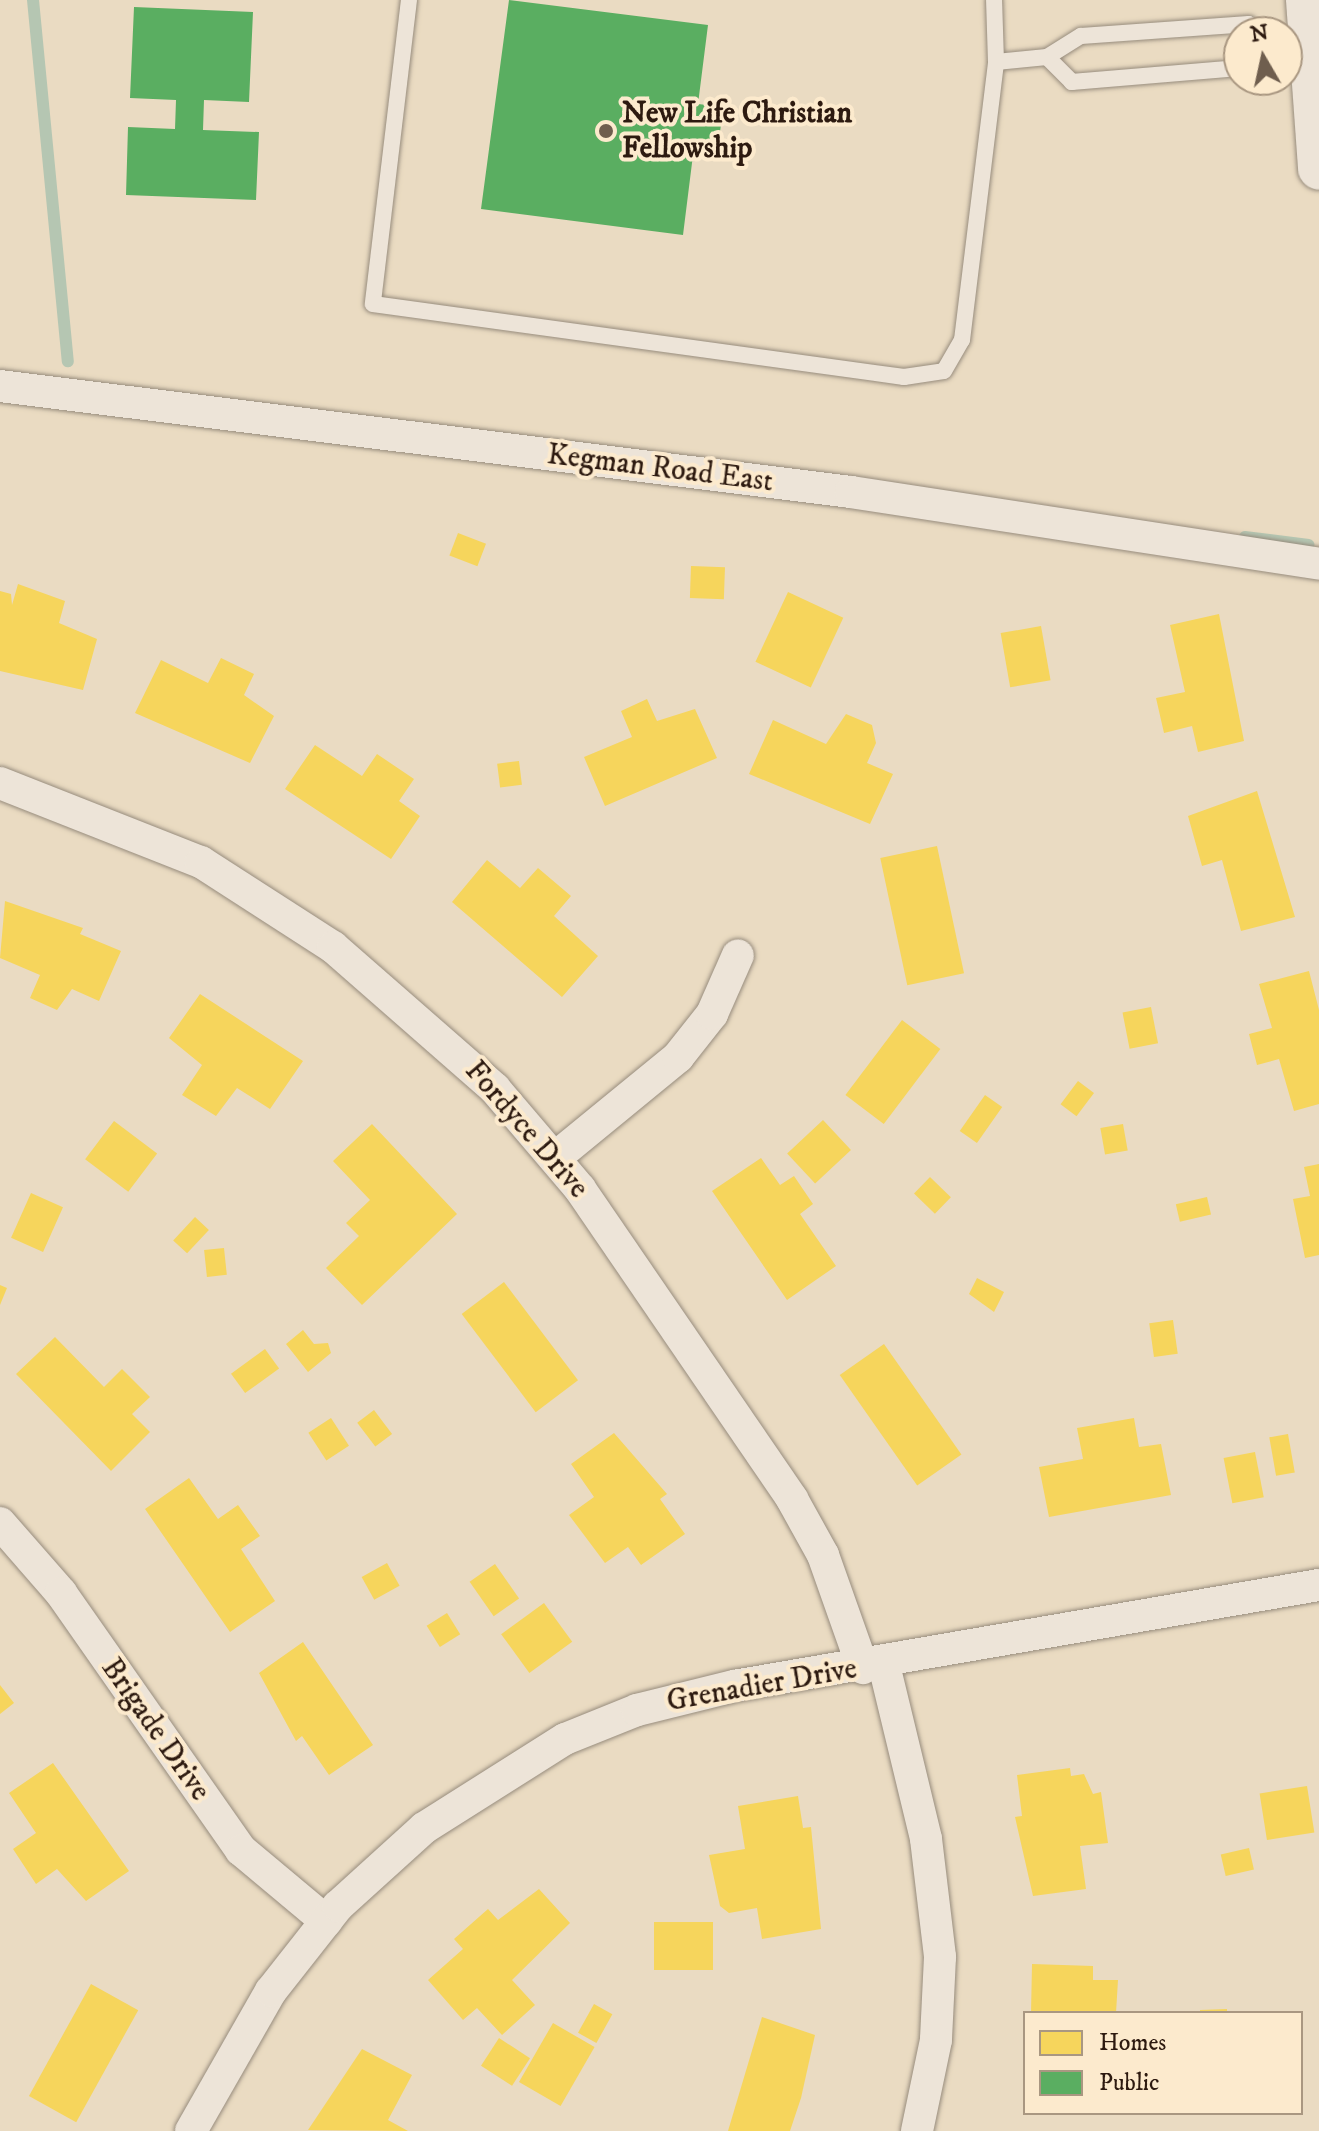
<!DOCTYPE html>
<style>
body{margin:0}
#map{position:relative;width:1319px;height:2131px;overflow:hidden;background:#eadbc2;font-family:"IM FELL DW Pica",serif}
div>[style]{position:absolute}
.homes>*{inset:0;background:#f6d55c;transform-origin:0 0}
.public>*{inset:0;background:#5aae61}
.stream>*{height:12px;margin:-6px;padding:0 6px;transform-origin:6px;border-radius:6px;background:#b5c6b2}
.roads{filter:drop-shadow(0 0 2px #978c7d) drop-shadow(0 0 2px #978c7d)}
.service>*{height:16px;margin:-8px;padding:0 8px;transform-origin:8px;border-radius:8px;background:#ede4d8}
.minor>*{height:32px;margin:-16px;padding:0 16px;transform-origin:16px;border-radius:16px;background:#ede4d8}
.tertiary>*{height:42px;margin:-21px;padding:0 21px;transform-origin:21px;border-radius:21px;background:#ede4d8}
.dots>*{width:22px;height:22px;translate:-50% -50%;box-sizing:border-box;border:4px solid #fceacd;border-radius:50%}
span{translate:-50% -50%;white-space:nowrap;text-align:center;line-height:1.15;-webkit-text-stroke:8px #fceacd;paint-order:stroke}
.poi-label{font-size:30px;color:#2d1a10;font-weight:700}
.left{translate:0 -50%;text-align:left}
.street-label{font-size:30px;color:#2d1a10}
.legend{position:absolute;left:1023px;top:2011px;width:280px;height:104px;box-sizing:border-box;background:#fceacd;border:2px solid #a99781;margin:0;padding:10px 14px;list-style:none;font-size:24px;color:#2d1a10}
.legend li{display:flex;align-items:center;gap:16px;height:40px}
.legend b{width:40px;border:2px solid #a99781}
.north{position:absolute;left:1223px;top:16px;width:80px;height:80px;box-sizing:border-box;background:#fceacd;border:2px solid #a99781;border-radius:50%;rotate:351deg;font-size:22px;font-weight:700;line-height:32px;text-align:center;color:#2d1a10}
.north::after{content:'';display:block;margin:auto;width:28px;height:36px;background:#6f5e4e;clip-path:polygon(50% 0,100% 100%,50% 72%,0 100%)}
</style>
<div id="map">
<div class="homes">
<i style="left:458px;top:533px;width:30px;height:24px;rotate:21deg"></i>
<i style="left:691px;top:566px;width:34px;height:32px;rotate:2deg"></i>
<i style="clip-path:polygon(18px 584px,65px 601px,59px 623px,97px 639px,83px 690px,0 671px,0 591px,11px 594px,12px 605px)"></i>
<i style="left:788px;top:592px;width:61px;height:77px;rotate:25deg"></i>
<i style="clip-path:polygon(1219px 614px,1244px 741px,1198px 752px,1192px 726px,1164px 733px,1156px 698px,1185px 692px,1170px 625px)"></i>
<i style="left:1041px;top:626px;width:55px;height:41px;rotate:80deg"></i>
<i style="clip-path:polygon(221px 658px,254px 674px,244px 695px,274px 716px,250px 763px,135px 713px,161px 660px,208px 683px)"></i>
<i style="clip-path:polygon(647px 699px,657px 721px,695px 709px,717px 758px,605px 806px,584px 757px,632px 737px,621px 711px)"></i>
<i style="clip-path:polygon(846px 714px,872px 725px,876px 743px,867px 763px,893px 774px,870px 824px,749px 774px,773px 720px,826px 744px)"></i>
<i style="clip-path:polygon(315px 745px,362px 776px,377px 754px,414px 779px,399px 801px,420px 816px,391px 859px,285px 789px)"></i>
<i style="left:519px;top:761px;width:24px;height:22px;rotate:83deg"></i>
<i style="clip-path:polygon(1257px 791px,1295px 917px,1241px 931px,1222px 860px,1202px 866px,1188px 816px)"></i>
<i style="left:937px;top:846px;width:130px;height:58px;rotate:78deg"></i>
<i style="clip-path:polygon(487px 860px,520px 888px,538px 868px,571px 896px,554px 916px,598px 956px,562px 997px,452px 902px)"></i>
<i style="clip-path:polygon(5px 901px,83px 928px,80px 934px,121px 951px,99px 1001px,72px 989px,57px 1010px,30px 998px,40px 975px,0 958px)"></i>
<i style="clip-path:polygon(1309px 971px,1319px 1010px,1319px 1104px,1294px 1111px,1279px 1059px,1257px 1065px,1249px 1034px,1272px 1028px,1259px 984px)"></i>
<i style="clip-path:polygon(200px 994px,303px 1061px,270px 1109px,237px 1088px,216px 1116px,182px 1095px,202px 1065px,169px 1038px)"></i>
<i style="left:1151px;top:1007px;width:37px;height:29px;rotate:79deg"></i>
<i style="left:902px;top:1020px;width:48px;height:94px;rotate:37deg"></i>
<i style="left:1078px;top:1081px;width:20px;height:29px;rotate:37deg"></i>
<i style="left:985px;top:1095px;width:21px;height:44px;rotate:35deg"></i>
<i style="left:823px;top:1120px;width:41px;height:49px;rotate:47deg"></i>
<i style="left:114px;top:1121px;width:54px;height:48px;rotate:37deg"></i>
<i style="clip-path:polygon(372px 1124px,457px 1214px,362px 1305px,326px 1268px,359px 1236px,346px 1223px,370px 1200px,333px 1161px)"></i>
<i style="left:1123px;top:1124px;width:27px;height:23px;rotate:80deg"></i>
<i style="clip-path:polygon(761px 1158px,780px 1185px,794px 1176px,813px 1204px,800px 1214px,836px 1266px,787px 1300px,712px 1191px)"></i>
<i style="clip-path:polygon(1319px 1164px,1319px 1255px,1305px 1258px,1293px 1199px,1310px 1196px,1304px 1167px)"></i>
<i style="left:930px;top:1177px;width:29px;height:23px;rotate:44deg"></i>
<i style="left:31px;top:1193px;width:35px;height:49px;rotate:24deg"></i>
<i style="left:1207px;top:1197px;width:18px;height:32px;rotate:77deg"></i>
<i style="left:195px;top:1217px;width:19px;height:32px;rotate:43deg"></i>
<i style="left:224px;top:1248px;width:27px;height:20px;rotate:84deg"></i>
<i style="clip-path:polygon(977px 1278px,1004px 1292px,994px 1312px,969px 1294px)"></i>
<i style="left:504px;top:1282px;width:123px;height:53px;rotate:53deg"></i>
<i style="clip-path:polygon(0 1285px,7px 1288px,0 1305px)"></i>
<i style="left:1173px;top:1320px;width:34px;height:24px;rotate:82deg"></i>
<i style="clip-path:polygon(303px 1330px,314px 1344px,328px 1343px,331px 1353px,308px 1372px,286px 1344px)"></i>
<i style="clip-path:polygon(55px 1337px,104px 1387px,122px 1369px,150px 1397px,132px 1414px,150px 1432px,111px 1471px,16px 1374px)"></i>
<i style="left:884px;top:1344px;width:135px;height:54px;rotate:55deg"></i>
<i style="left:265px;top:1349px;width:24px;height:42px;rotate:54deg"></i>
<i style="left:374px;top:1410px;width:30px;height:21px;rotate:53deg"></i>
<i style="left:331px;top:1418px;width:33px;height:27px;rotate:57deg"></i>
<i style="clip-path:polygon(1134px 1418px,1139px 1447px,1161px 1444px,1171px 1495px,1049px 1517px,1039px 1467px,1083px 1459px,1077px 1428px)"></i>
<i style="clip-path:polygon(614px 1433px,667px 1494px,660px 1499px,685px 1534px,641px 1565px,628px 1547px,605px 1563px,569px 1515px,594px 1497px,571px 1464px)"></i>
<i style="left:1288px;top:1434px;width:39px;height:19px;rotate:80deg"></i>
<i style="left:1255px;top:1452px;width:46px;height:32px;rotate:79deg"></i>
<i style="clip-path:polygon(189px 1478px,218px 1519px,238px 1505px,260px 1536px,241px 1549px,275px 1601px,230px 1632px,145px 1509px)"></i>
<i style="left:387px;top:1563px;width:26px;height:29px;rotate:61deg"></i>
<i style="left:495px;top:1564px;width:42px;height:31px;rotate:55deg"></i>
<i style="left:544px;top:1603px;width:48px;height:53px;rotate:54deg"></i>
<i style="left:447px;top:1613px;width:25px;height:24px;rotate:58deg"></i>
<i style="clip-path:polygon(303px 1642px,373px 1745px,329px 1775px,302px 1736px,296px 1741px,259px 1673px)"></i>
<i style="clip-path:polygon(0 1685px,14px 1703px,0 1714px)"></i>
<i style="clip-path:polygon(53px 1763px,129px 1871px,86px 1901px,57px 1869px,36px 1884px,13px 1849px,36px 1833px,9px 1793px)"></i>
<i style="clip-path:polygon(1070px 1768px,1071px 1776px,1084px 1774px,1093px 1794px,1101px 1792px,1108px 1843px,1080px 1846px,1086px 1889px,1033px 1896px,1015px 1817px,1022px 1816px,1017px 1775px)"></i>
<i style="left:1307px;top:1786px;width:47px;height:48px;rotate:81deg"></i>
<i style="clip-path:polygon(798px 1796px,803px 1828px,811px 1827px,821px 1929px,762px 1939px,757px 1908px,729px 1913px,720px 1906px,709px 1855px,745px 1849px,738px 1806px)"></i>
<i style="left:1249px;top:1848px;width:22px;height:29px;rotate:77deg"></i>
<i style="clip-path:polygon(539px 1889px,570px 1923px,512px 1980px,535px 2005px,502px 2035px,477px 2008px,463px 2020px,428px 1980px,463px 1949px,454px 1939px,488px 1909px,498px 1920px)"></i>
<i style="left:654px;top:1922px;width:59px;height:48px"></i>
<i style="clip-path:polygon(1032px 1964px,1093px 1966px,1093px 1980px,1118px 1980px,1116px 2013px,1031px 2013px)"></i>
<i style="left:91px;top:1984px;width:54px;height:128px;rotate:29deg"></i>
<i style="left:594px;top:2004px;width:21px;height:33px;rotate:29deg"></i>
<i style="clip-path:polygon(1227px 2009px,1227px 2013px,1200px 2013px,1200px 2010px)"></i>
<i style="clip-path:polygon(762px 2017px,815px 2035px,801px 2098px,790px 2131px,728px 2131px)"></i>
<i style="left:553px;top:2023px;width:48px;height:68px;rotate:30deg"></i>
<i style="left:499px;top:2038px;width:37px;height:33px;rotate:33deg"></i>
<i style="clip-path:polygon(362px 2049px,412px 2075px,388px 2120px,408px 2131px,308px 2130px)"></i>
</div>
<div class="public">
<i style="clip-path:polygon(509px 0,708px 25px,698px 104px,723px 107px,717px 158px,693px 155px,683px 235px,481px 209px)"></i>
<i style="clip-path:polygon(134px 7px,253px 12px,249px 102px,204px 100px,203px 130px,259px 132px,256px 200px,126px 195px,128px 127px,175px 129px,176px 100px,130px 98px)"></i>
</div>
<div class="stream">
<i style="left:33px;top:0;width:363px;rotate:84.5deg"></i>
<i style="left:1245px;top:537px;width:64px;rotate:7.1deg"></i>
</div>
<div class="roads">
<div class="service">
<i style="left:409px;top:0;width:306px;rotate:96.8deg"></i>
<i style="left:373px;top:304px;width:536px;rotate:7.83deg"></i>
<i style="left:904px;top:377px;width:40px;rotate:-8.5deg"></i>
<i style="left:944px;top:371px;width:36px;rotate:-60deg"></i>
<i style="left:962px;top:340px;width:280px;rotate:-83deg"></i>
<i style="left:996px;top:62px;width:62px;rotate:-91.8deg"></i>
<i style="left:996px;top:62px;width:51px;rotate:-5.6deg"></i>
<i style="left:1239px;top:68px;width:168px;rotate:175.2deg"></i>
<i style="left:1072px;top:82px;width:35px;rotate:-135deg"></i>
<i style="left:1047px;top:57px;width:40px;rotate:-32deg"></i>
<i style="left:1081px;top:36px;width:168px;rotate:-4.1deg"></i>
<i style="left:1249px;top:24px;width:9px;rotate:58deg"></i>
</div>
<div class="minor">
<i style="left:0;top:386px;width:858px;rotate:7.1deg"></i>
<i style="left:851px;top:492px;width:474px;rotate:8.7deg"></i>
<i style="left:0;top:783px;width:216px;rotate:21.5deg"></i>
<i style="left:201px;top:862px;width:157px;rotate:32.8deg"></i>
<i style="left:333px;top:947px;width:215px;rotate:41.2deg"></i>
<i style="left:495px;top:1089px;width:131px;rotate:49.6deg"></i>
<i style="left:580px;top:1189px;width:376px;rotate:55.6deg"></i>
<i style="left:792px;top:1499px;width:64px;rotate:61deg"></i>
<i style="left:823px;top:1555px;width:120px;rotate:70.5deg"></i>
<i style="left:556px;top:1157px;width:158px;rotate:-39.3deg"></i>
<i style="left:678px;top:1057px;width:55px;rotate:-51.7deg"></i>
<i style="left:712px;top:1014px;width:64px;rotate:-66.2deg"></i>
<i style="left:0;top:1523px;width:93px;rotate:48.9deg"></i>
<i style="left:61px;top:1593px;width:314px;rotate:55deg"></i>
<i style="left:241px;top:1850px;width:111px;rotate:39.9deg"></i>
<i style="left:884px;top:1665px;width:179px;rotate:76.4deg"></i>
<i style="left:926px;top:1839px;width:119px;rotate:83.2deg"></i>
<i style="left:940px;top:1957px;width:83px;rotate:92.8deg"></i>
<i style="left:936px;top:2040px;width:93px;rotate:101.8deg"></i>
<i style="left:191px;top:2131px;width:161px;rotate:-60.3deg"></i>
<i style="left:271px;top:1991px;width:108px;rotate:-51.8deg"></i>
<i style="left:338px;top:1906px;width:116px;rotate:-42.2deg"></i>
<i style="left:424px;top:1828px;width:167px;rotate:-32.3deg"></i>
<i style="left:565px;top:1739px;width:78px;rotate:-21.9deg"></i>
<i style="left:637px;top:1710px;width:100px;rotate:-13.9deg"></i>
<i style="left:734px;top:1686px;width:594px;rotate:-9.8deg"></i>
</div>
<div class="tertiary">
<i style="left:1307px;top:0;width:169px;rotate:85.9deg"></i>
</div>
</div>
<div class="dots">
<i style="left:606px;top:131px;background:#6f5e4e"></i>
</div>
<div class="poi-label">
<span class="left" style="left:622px;top:131px">New Life Christian<br>Fellowship</span>
</div>
<div class="street-label">
<span style="left:660px;top:469px;rotate:7deg">Kegman Road East</span>
<span style="left:526px;top:1130px;rotate:49deg">Fordyce Drive</span>
<span style="left:762px;top:1686px;rotate:-10deg">Grenadier Drive</span>
<span style="left:155px;top:1730px;rotate:55deg">Brigade Drive</span>
</div>
<ul class="legend">
<li><b style="height:22px;background:#f6d55c"></b>Homes</li>
<li><b style="height:22px;background:#5aae61"></b>Public</li>
</ul>
<div class="north">N</div>
</div>
